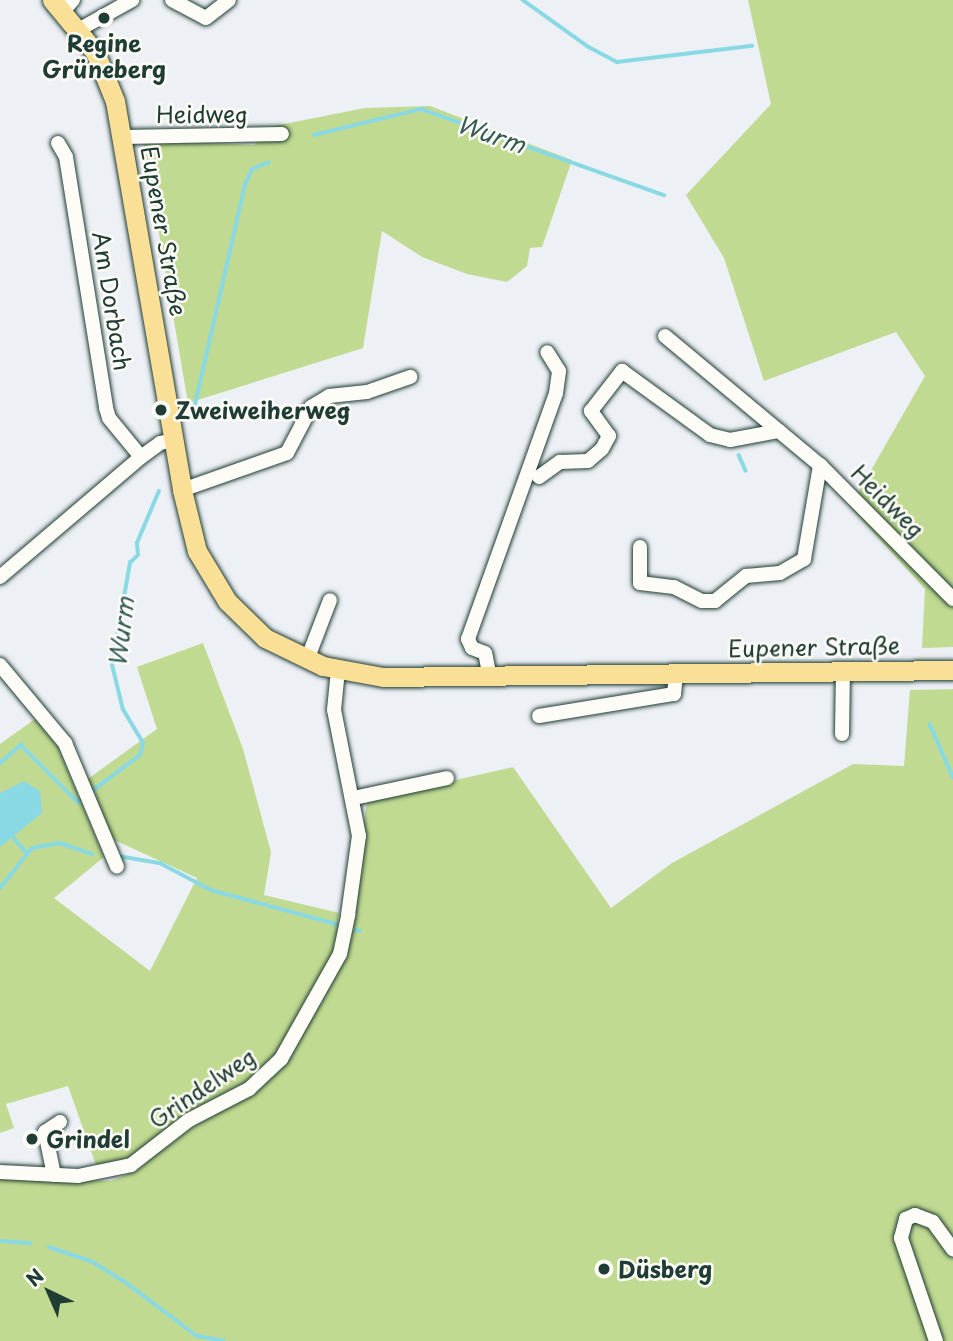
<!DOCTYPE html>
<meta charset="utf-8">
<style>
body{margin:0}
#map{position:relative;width:953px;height:1341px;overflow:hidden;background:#edf0f5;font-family:"Playpen Sans",sans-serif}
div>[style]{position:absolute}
.green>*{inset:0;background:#c1da91}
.water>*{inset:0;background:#89d9e4}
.stream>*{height:3.5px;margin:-1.75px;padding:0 1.75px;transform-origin:1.75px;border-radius:1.75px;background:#89d9e4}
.roads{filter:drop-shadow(0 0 2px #1f3d34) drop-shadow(0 0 2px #1f3d34)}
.minor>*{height:14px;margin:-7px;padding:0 7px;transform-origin:7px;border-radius:7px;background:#fdfcf7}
.major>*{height:19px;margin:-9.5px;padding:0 9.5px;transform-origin:9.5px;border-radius:9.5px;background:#f9e096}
.dots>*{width:19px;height:19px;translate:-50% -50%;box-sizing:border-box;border:4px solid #fdfcf7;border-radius:50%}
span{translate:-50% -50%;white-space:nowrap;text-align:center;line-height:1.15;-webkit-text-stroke:5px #fdfcf7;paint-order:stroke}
.poi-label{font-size:23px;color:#1f3d34;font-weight:700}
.left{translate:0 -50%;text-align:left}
.street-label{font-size:23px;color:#1f3d34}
.water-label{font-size:24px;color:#345c57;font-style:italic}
.north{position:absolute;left:14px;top:1257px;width:70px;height:70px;-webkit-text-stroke:5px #fdfcf7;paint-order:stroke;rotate:316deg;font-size:19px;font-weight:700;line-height:28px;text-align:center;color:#1f3d34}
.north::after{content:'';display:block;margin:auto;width:24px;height:32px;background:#1f3d34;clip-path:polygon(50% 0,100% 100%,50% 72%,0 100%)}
</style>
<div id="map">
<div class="green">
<i style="clip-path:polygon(748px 0,953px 0,953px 647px,922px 648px,925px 589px,850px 507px,925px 376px,896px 332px,764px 381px,724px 258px,686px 195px,771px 104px)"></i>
<i style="clip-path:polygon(430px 106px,572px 160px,542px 247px,530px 248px,527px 266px,507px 282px,467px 274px,422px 257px,382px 231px,363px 348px,188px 403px,143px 140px,255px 145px,264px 128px,365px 108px)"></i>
<i style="clip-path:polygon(203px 643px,243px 749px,271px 852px,264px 895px,339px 913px,335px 951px,273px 1061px,240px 1088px,176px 1121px,130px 1161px,97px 1168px,68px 1086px,6px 1104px,14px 1128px,0 1133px,0 744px,35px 719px,58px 747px,104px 857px,54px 898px,150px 971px,197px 878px,110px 838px,85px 781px,157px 729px,137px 667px)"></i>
<i style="clip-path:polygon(953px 689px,953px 1341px,0 1341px,0 1176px,111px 1181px,136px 1171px,179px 1135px,262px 1087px,284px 1062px,347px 957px,367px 800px,513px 767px,611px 908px,672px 863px,853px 764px,904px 766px,910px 690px)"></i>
</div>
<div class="water">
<i style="clip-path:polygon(24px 781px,40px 791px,42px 813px,0 847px,0 793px)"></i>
</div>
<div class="stream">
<i style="left:523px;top:0;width:81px;rotate:35.5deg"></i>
<i style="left:589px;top:47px;width:32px;rotate:28deg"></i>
<i style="left:617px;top:62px;width:136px;rotate:-6.8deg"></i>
<i style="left:314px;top:135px;width:110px;rotate:-13.7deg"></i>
<i style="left:421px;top:109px;width:258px;rotate:19.5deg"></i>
<i style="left:192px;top:418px;width:239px;rotate:-77.2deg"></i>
<i style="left:245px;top:185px;width:17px;rotate:-66deg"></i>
<i style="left:252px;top:169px;width:18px;rotate:-22deg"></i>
<i style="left:739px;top:455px;width:17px;rotate:66deg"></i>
<i style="left:930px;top:724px;width:58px;rotate:66.5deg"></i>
<i style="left:0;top:763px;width:28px;rotate:-41deg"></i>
<i style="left:21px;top:745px;width:81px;rotate:45deg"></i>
<i style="left:78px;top:802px;width:6px;rotate:-39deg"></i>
<i style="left:91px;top:792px;width:61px;rotate:-37.1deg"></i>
<i style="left:140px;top:755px;width:12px;rotate:-76deg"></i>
<i style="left:143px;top:743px;width:39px;rotate:-121deg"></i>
<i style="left:123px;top:710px;width:46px;rotate:-103.7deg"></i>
<i style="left:112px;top:665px;width:104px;rotate:-80deg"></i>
<i style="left:130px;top:563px;width:11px;rotate:-45deg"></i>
<i style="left:138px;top:555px;width:12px;rotate:-95deg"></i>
<i style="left:137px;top:543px;width:56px;rotate:-67.1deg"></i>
<i style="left:13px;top:837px;width:20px;rotate:49deg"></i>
<i style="left:118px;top:856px;width:43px;rotate:9.5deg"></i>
<i style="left:160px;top:863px;width:58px;rotate:27.9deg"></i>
<i style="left:211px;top:890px;width:130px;rotate:15.2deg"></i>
<i style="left:0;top:888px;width:51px;rotate:-51.3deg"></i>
<i style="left:32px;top:848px;width:28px;rotate:-10deg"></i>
<i style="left:60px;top:843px;width:34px;rotate:19deg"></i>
<i style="left:356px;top:930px;width:4px;rotate:14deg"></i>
<i style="left:0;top:1241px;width:30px;rotate:4deg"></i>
<i style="left:49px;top:1247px;width:46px;rotate:18.8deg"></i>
<i style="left:93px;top:1262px;width:36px;rotate:32deg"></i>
<i style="left:124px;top:1281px;width:91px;rotate:37deg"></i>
<i style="left:197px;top:1336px;width:27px;rotate:10deg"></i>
</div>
<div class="roads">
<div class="minor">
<i style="left:172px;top:0;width:38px;rotate:28deg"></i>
<i style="left:206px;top:18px;width:29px;rotate:-38deg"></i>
<i style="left:63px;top:11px;width:15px;rotate:-48deg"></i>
<i style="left:80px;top:29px;width:60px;rotate:-29.1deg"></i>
<i style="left:123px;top:137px;width:159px;rotate:-1.1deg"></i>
<i style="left:58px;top:143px;width:16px;rotate:60deg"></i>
<i style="left:66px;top:157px;width:254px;rotate:80.9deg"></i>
<i style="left:106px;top:408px;width:10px;rotate:73deg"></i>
<i style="left:109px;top:418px;width:50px;rotate:50.6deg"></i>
<i style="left:665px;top:336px;width:202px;rotate:39.8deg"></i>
<i style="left:820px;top:465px;width:189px;rotate:45.2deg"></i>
<i style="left:539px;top:477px;width:26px;rotate:-36deg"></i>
<i style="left:560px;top:462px;width:28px;rotate:-2deg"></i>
<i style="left:588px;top:461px;width:18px;rotate:-41deg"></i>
<i style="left:602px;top:449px;width:15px;rotate:-62deg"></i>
<i style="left:609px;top:436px;width:31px;rotate:-126deg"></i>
<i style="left:591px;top:411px;width:51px;rotate:-52.2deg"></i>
<i style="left:622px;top:371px;width:109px;rotate:36deg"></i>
<i style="left:710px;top:435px;width:21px;rotate:14deg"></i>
<i style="left:730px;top:440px;width:50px;rotate:-10.4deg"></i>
<i style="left:182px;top:490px;width:111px;rotate:-19.4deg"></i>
<i style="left:287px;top:453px;width:52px;rotate:-62.4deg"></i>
<i style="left:311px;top:407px;width:21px;rotate:-31deg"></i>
<i style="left:329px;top:396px;width:38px;rotate:-6deg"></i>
<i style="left:367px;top:392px;width:46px;rotate:-19.2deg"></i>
<i style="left:640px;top:547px;width:36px;rotate:90deg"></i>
<i style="left:640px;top:583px;width:34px;rotate:7deg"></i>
<i style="left:674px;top:587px;width:31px;rotate:27deg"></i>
<i style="left:702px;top:601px;width:13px"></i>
<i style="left:715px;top:601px;width:40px;rotate:-39deg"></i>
<i style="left:746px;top:576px;width:34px;rotate:-5deg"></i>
<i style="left:780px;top:573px;width:28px;rotate:-30deg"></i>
<i style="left:804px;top:559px;width:95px;rotate:-80.3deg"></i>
<i style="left:0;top:577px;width:185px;rotate:-40.4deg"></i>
<i style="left:141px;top:457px;width:24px;rotate:-36deg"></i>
<i style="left:160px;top:443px;width:14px;rotate:-12deg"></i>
<i style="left:307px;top:660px;width:64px;rotate:-69deg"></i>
<i style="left:0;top:665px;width:102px;rotate:50.2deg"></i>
<i style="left:65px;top:743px;width:134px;rotate:67.2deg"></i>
<i style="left:490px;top:678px;width:25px;rotate:-101deg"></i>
<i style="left:485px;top:653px;width:14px;rotate:-159deg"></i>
<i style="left:472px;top:648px;width:10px;rotate:-114deg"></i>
<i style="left:468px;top:639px;width:261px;rotate:-70.3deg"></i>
<i style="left:556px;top:393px;width:22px;rotate:-82deg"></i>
<i style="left:559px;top:371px;width:22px;rotate:-122deg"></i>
<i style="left:539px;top:716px;width:137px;rotate:-9.3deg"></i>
<i style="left:674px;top:694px;width:20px;rotate:-84deg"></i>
<i style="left:842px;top:734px;width:63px;rotate:-89.1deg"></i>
<i style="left:354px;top:798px;width:95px;rotate:-12.1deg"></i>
<i style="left:0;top:1172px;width:78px;rotate:2.9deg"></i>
<i style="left:78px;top:1176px;width:54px;rotate:-11.7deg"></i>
<i style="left:131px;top:1165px;width:73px;rotate:-37.8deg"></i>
<i style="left:189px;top:1120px;width:68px;rotate:-27.3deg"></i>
<i style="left:249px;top:1089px;width:44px;rotate:-43.2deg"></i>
<i style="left:281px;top:1059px;width:120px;rotate:-60.7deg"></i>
<i style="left:340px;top:954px;width:40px;rotate:-78deg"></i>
<i style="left:348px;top:915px;width:80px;rotate:-82.1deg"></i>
<i style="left:359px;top:836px;width:128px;rotate:-101.2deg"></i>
<i style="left:334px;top:710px;width:40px;rotate:-84.3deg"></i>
<i style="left:54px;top:1175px;width:44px;rotate:-101.8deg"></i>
<i style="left:45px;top:1132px;width:18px;rotate:-34deg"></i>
<i style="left:936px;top:1341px;width:109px;rotate:-108.8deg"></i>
<i style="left:901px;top:1238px;width:20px;rotate:-75deg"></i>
<i style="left:906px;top:1219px;width:10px;rotate:-24deg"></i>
<i style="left:915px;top:1215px;width:19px;rotate:21deg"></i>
<i style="left:933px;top:1222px;width:34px;rotate:54deg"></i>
</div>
<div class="major">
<i style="left:52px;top:0;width:67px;rotate:50.4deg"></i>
<i style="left:95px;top:52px;width:53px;rotate:67.8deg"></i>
<i style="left:115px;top:101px;width:395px;rotate:80.2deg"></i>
<i style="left:182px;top:490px;width:63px;rotate:76.2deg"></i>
<i style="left:197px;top:551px;width:58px;rotate:59deg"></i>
<i style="left:227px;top:601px;width:53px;rotate:44.2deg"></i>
<i style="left:265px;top:638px;width:64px;rotate:25.8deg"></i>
<i style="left:323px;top:666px;width:61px;rotate:10.4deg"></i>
<i style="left:383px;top:677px;width:570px;rotate:-0.7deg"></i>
</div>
</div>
<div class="dots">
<i style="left:104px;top:18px;background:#1f3d34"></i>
<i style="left:161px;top:410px;background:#1f3d34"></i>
<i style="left:32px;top:1139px;background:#1f3d34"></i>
<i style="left:604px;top:1269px;background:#1f3d34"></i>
</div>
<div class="poi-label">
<span style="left:104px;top:56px">Regine<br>Grüneberg</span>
<span class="left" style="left:175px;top:410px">Zweiweiherweg</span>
<span class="left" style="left:46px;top:1139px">Grindel</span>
<span class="left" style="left:618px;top:1269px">Düsberg</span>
</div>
<div class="street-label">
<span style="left:202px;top:114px">Heidweg</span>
<span style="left:164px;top:231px;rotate:80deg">Eupener Straße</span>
<span style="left:112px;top:301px;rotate:81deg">Am Dorbach</span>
<span style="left:888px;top:501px;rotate:45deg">Heidweg</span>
<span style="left:814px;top:647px;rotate:-1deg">Eupener Straße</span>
<span style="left:202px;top:1088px;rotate:-34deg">Grindelweg</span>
</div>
<div class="water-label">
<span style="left:491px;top:134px;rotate:19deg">Wurm</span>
<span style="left:121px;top:632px;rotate:-83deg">Wurm</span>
</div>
<div class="north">N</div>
</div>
